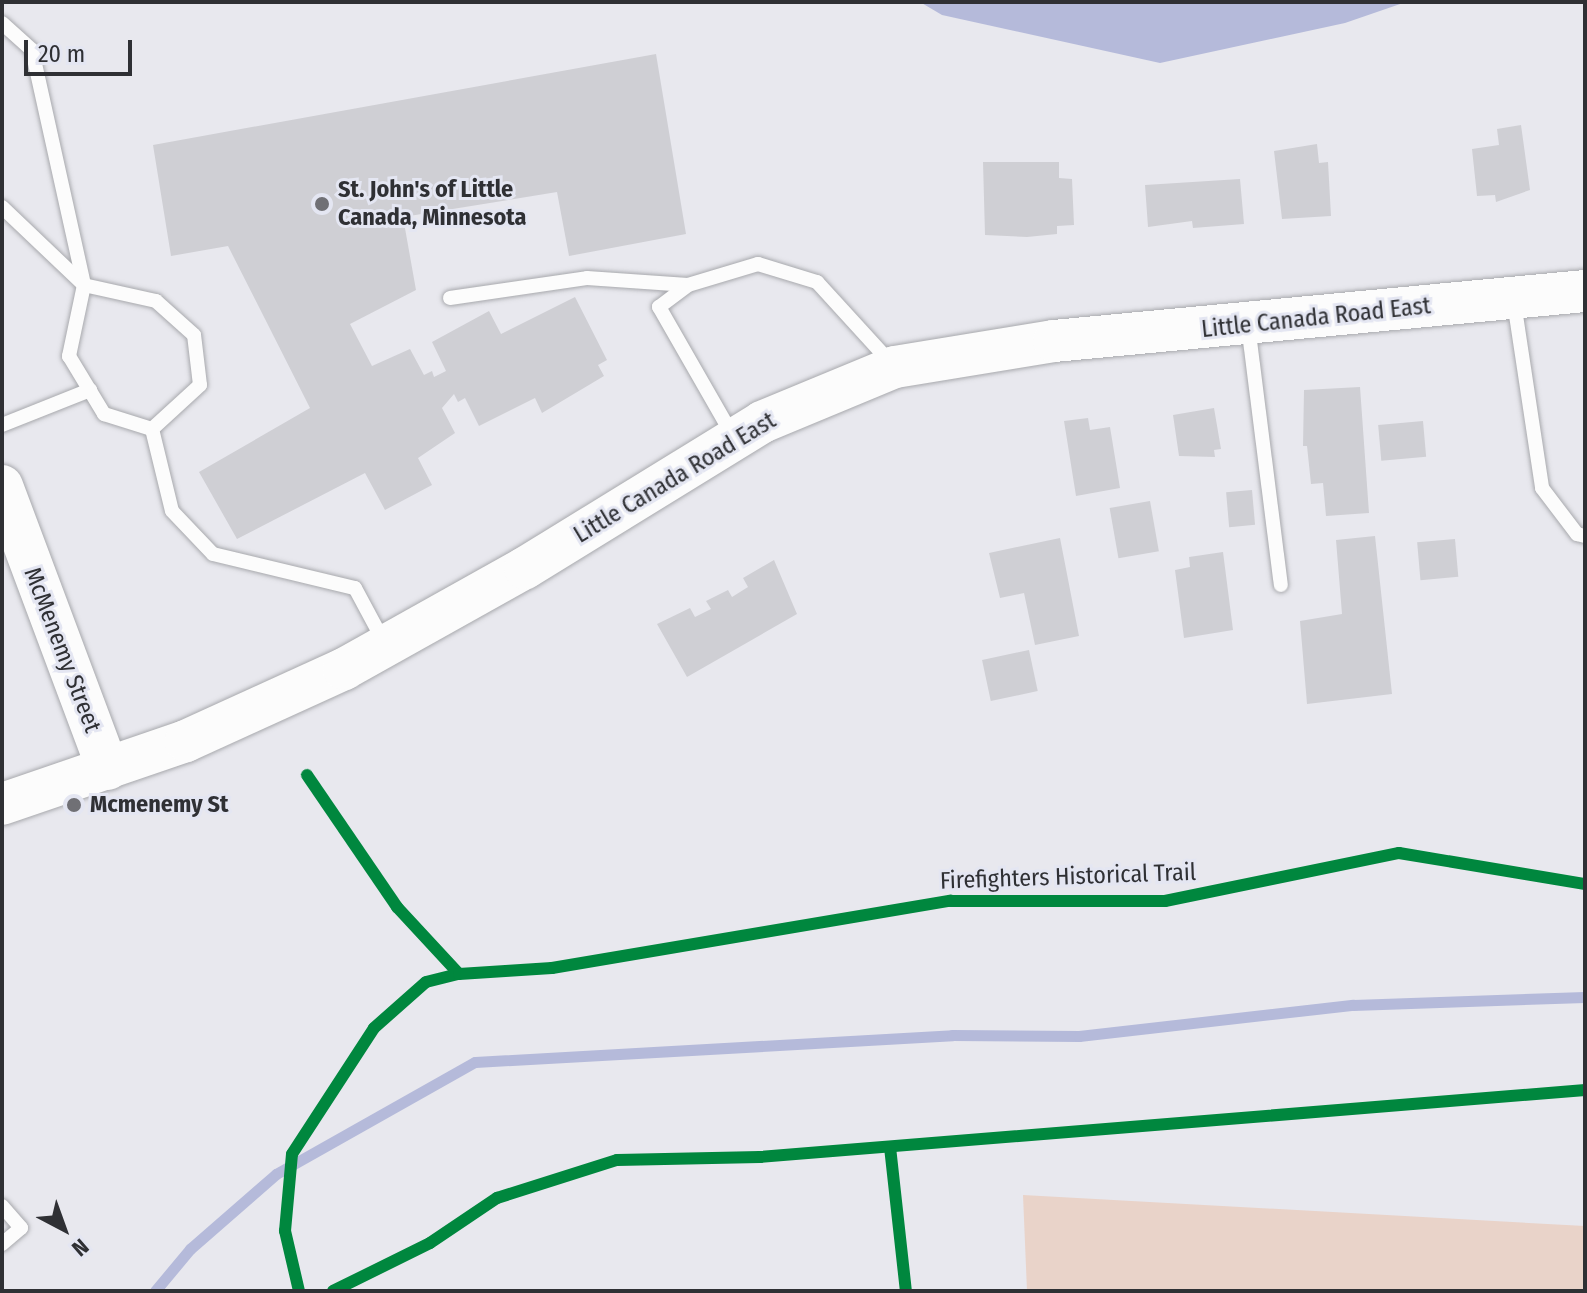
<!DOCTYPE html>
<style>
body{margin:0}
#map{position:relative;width:1587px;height:1293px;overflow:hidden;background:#e8e8ee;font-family:"Fira Sans Condensed",sans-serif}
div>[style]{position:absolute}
.green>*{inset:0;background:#e9d3c9}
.water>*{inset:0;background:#b5bada}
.stream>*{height:11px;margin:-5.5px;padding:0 5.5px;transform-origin:5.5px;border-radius:5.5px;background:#b5bada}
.building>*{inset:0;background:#cfcfd4;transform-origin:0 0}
.roads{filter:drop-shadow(0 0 2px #a8a9ad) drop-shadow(0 0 2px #a8a9ad)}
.lane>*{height:14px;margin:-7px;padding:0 7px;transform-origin:7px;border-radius:7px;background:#fcfcfc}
.secondary>*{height:42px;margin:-21px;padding:0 21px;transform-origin:21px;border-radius:21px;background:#fcfcfc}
.cycleway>*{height:12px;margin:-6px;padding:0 6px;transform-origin:6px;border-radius:6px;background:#00873e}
.dots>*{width:22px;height:22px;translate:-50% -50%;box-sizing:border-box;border:4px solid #e4e6f2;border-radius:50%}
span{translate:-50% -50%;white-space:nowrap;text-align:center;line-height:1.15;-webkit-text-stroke:6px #e4e6f2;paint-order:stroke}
.poi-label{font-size:24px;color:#2f3034;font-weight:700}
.left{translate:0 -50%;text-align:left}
.street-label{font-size:24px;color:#2f3034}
.frame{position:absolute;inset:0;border:4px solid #2f3034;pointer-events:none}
.north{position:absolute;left:24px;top:1189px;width:80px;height:80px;-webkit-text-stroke:6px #e4e6f2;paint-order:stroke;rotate:139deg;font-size:22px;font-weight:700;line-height:32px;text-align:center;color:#2f3034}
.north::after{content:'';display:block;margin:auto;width:28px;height:36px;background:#2f3034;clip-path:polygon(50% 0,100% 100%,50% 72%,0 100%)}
.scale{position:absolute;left:24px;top:40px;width:108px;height:36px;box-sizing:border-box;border:4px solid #2f3034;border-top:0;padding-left:10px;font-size:24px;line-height:28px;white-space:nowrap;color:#2f3034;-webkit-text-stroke:6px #e4e6f2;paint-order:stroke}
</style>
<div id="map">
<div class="green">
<i style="clip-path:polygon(1023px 1195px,1585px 1226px,1585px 1291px,1027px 1291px)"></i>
</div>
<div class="water">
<i style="clip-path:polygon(920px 2px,1406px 2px,1345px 23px,1160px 63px,942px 15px)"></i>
</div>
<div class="stream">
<i style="left:155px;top:1291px;width:55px;rotate:-50.2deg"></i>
<i style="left:190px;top:1249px;width:114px;rotate:-41.1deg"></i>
<i style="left:276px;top:1174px;width:228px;rotate:-29.4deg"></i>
<i style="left:475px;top:1062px;width:478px;rotate:-3.2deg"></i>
<i style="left:952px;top:1035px;width:127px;rotate:0.5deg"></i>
<i style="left:1079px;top:1036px;width:276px;rotate:-6.5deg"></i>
<i style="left:1353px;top:1005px;width:232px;rotate:-2deg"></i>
</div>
<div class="building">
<i style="clip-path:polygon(656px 54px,686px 234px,569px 256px,557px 192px,403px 217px,416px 290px,350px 324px,372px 366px,410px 349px,424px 375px,432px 371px,434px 377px,446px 371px,432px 342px,489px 311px,501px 334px,575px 297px,607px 360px,598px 365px,604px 376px,542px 413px,535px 398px,479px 426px,465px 398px,458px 402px,454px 394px,442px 408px,455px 433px,418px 458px,432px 485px,385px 510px,365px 473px,237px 539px,199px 472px,310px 408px,228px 246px,171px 256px,153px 145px)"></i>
<i style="clip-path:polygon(1521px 125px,1530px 190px,1496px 202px,1495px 195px,1477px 196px,1472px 149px,1499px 145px,1497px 129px)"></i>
<i style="clip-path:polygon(1317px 144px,1319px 163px,1328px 162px,1331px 216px,1282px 219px,1274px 151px)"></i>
<i style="clip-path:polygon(983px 162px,1059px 162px,1059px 178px,1072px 179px,1074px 225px,1057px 226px,1057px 234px,1027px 237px,985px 235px)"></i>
<i style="clip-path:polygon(1240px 179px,1244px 224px,1193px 228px,1192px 221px,1148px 227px,1145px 185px)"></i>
<i style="clip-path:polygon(1360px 387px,1369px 513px,1326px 516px,1323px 483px,1311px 484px,1307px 446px,1303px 446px,1304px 390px)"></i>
<i style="clip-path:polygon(1214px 408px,1221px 449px,1214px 450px,1215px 457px,1179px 456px,1173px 415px)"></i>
<i style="clip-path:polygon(1088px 418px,1090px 430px,1110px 427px,1120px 488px,1076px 496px,1064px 421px)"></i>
<i style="left:1423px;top:421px;width:36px;height:45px;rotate:85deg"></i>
<i style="left:1252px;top:490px;width:35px;height:26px;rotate:85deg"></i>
<i style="left:1150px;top:501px;width:51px;height:41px;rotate:80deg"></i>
<i style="clip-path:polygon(1375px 536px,1392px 694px,1307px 704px,1300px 621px,1342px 614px,1336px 540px)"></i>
<i style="clip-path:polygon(1060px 538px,1079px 636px,1035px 645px,1024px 593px,1000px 598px,989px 553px)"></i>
<i style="left:1455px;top:539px;width:38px;height:38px;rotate:85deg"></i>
<i style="clip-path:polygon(1223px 552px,1233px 630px,1184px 638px,1175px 570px,1190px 567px,1189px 557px)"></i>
<i style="clip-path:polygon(774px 560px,797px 614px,687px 677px,657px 624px,690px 608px,695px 617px,711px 609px,706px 601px,728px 590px,732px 597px,748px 587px,743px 578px)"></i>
<i style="left:1029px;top:650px;width:42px;height:48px;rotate:78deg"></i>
</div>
<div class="roads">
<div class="lane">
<i style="left:2px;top:23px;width:40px;rotate:42deg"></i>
<i style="left:32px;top:50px;width:241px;rotate:77.5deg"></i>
<i style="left:84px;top:285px;width:73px;rotate:101.9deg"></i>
<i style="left:69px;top:356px;width:68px;rotate:58.9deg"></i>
<i style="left:104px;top:414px;width:50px;rotate:17.4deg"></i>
<i style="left:152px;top:429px;width:65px;rotate:-42.5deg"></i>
<i style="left:200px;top:385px;width:50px;rotate:-96.8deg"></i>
<i style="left:194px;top:335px;width:51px;rotate:-138.2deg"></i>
<i style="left:156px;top:301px;width:74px;rotate:-167.5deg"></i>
<i style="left:84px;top:285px;width:113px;rotate:-136.4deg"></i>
<i style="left:450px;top:298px;width:138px;rotate:-8.3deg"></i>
<i style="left:587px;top:278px;width:101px;rotate:4deg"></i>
<i style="left:1514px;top:302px;width:188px;rotate:81.4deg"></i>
<i style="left:1542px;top:488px;width:58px;rotate:52.7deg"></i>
<i style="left:1577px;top:534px;width:8px;rotate:14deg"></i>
<i style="left:1248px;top:325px;width:262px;rotate:82.8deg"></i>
<i style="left:2px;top:425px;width:95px;rotate:-21.7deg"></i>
<i style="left:152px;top:429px;width:84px;rotate:76.3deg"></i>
<i style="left:172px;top:511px;width:59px;rotate:46.4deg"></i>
<i style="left:213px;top:554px;width:146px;rotate:13.5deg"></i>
<i style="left:355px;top:588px;width:61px;rotate:61.8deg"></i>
<i style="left:733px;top:436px;width:149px;rotate:-119.8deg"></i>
<i style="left:659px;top:307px;width:36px;rotate:-37deg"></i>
<i style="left:688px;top:285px;width:73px;rotate:-16.7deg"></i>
<i style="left:758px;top:264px;width:62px;rotate:17deg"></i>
<i style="left:817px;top:282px;width:111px;rotate:47.6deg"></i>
<i style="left:2px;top:1206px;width:29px;rotate:49deg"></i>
<i style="left:21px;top:1228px;width:25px;rotate:140deg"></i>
</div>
<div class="secondary">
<i style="left:2px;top:486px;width:302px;rotate:69.5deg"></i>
<i style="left:2px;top:804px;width:194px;rotate:-18.9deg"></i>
<i style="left:186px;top:741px;width:174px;rotate:-24.5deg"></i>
<i style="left:344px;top:669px;width:207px;rotate:-29.2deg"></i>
<i style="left:525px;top:568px;width:278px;rotate:-31.6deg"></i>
<i style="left:762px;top:422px;width:144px;rotate:-22.5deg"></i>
<i style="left:895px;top:367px;width:161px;rotate:-9.3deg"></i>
<i style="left:1054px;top:341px;width:533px;rotate:-5.38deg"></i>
</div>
</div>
<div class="cycleway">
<i style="left:307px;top:775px;width:160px;rotate:55.7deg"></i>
<i style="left:397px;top:907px;width:91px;rotate:47.2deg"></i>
<i style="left:890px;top:1147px;width:145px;rotate:83.7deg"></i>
<i style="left:299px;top:1291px;width:62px;rotate:-103.1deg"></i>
<i style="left:285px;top:1231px;width:77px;rotate:-84.8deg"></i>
<i style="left:292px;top:1154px;width:150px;rotate:-56.9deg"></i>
<i style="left:374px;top:1028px;width:69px;rotate:-41.5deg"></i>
<i style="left:426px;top:982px;width:34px;rotate:-14deg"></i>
<i style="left:459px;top:974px;width:93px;rotate:-3.7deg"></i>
<i style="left:552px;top:968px;width:404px;rotate:-9.6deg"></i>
<i style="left:950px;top:901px;width:215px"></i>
<i style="left:1165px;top:901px;width:239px;rotate:-11.6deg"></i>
<i style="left:1399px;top:853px;width:189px;rotate:9.5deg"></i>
<i style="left:333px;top:1291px;width:108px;rotate:-26.3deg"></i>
<i style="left:430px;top:1243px;width:81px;rotate:-33.9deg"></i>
<i style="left:497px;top:1198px;width:126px;rotate:-17.6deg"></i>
<i style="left:617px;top:1160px;width:143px;rotate:-1.2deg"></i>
<i style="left:760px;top:1157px;width:828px;rotate:-4.64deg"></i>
</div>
<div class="dots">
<i style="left:322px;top:204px;background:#707075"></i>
<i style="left:74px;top:805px;background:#707075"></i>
</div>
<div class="poi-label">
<span class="left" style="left:338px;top:204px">St. John's of Little<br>Canada, Minnesota</span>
<span class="left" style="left:90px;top:805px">Mcmenemy St</span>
</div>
<div class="street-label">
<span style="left:1316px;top:318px;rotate:-6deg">Little Canada Road East</span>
<span style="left:675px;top:478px;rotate:-31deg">Little Canada Road East</span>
<span style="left:62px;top:650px;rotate:69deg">McMenemy Street</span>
<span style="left:1068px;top:877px;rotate:-2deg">Firefighters Historical Trail</span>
</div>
<div class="frame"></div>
<div class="north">N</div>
<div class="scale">20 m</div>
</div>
